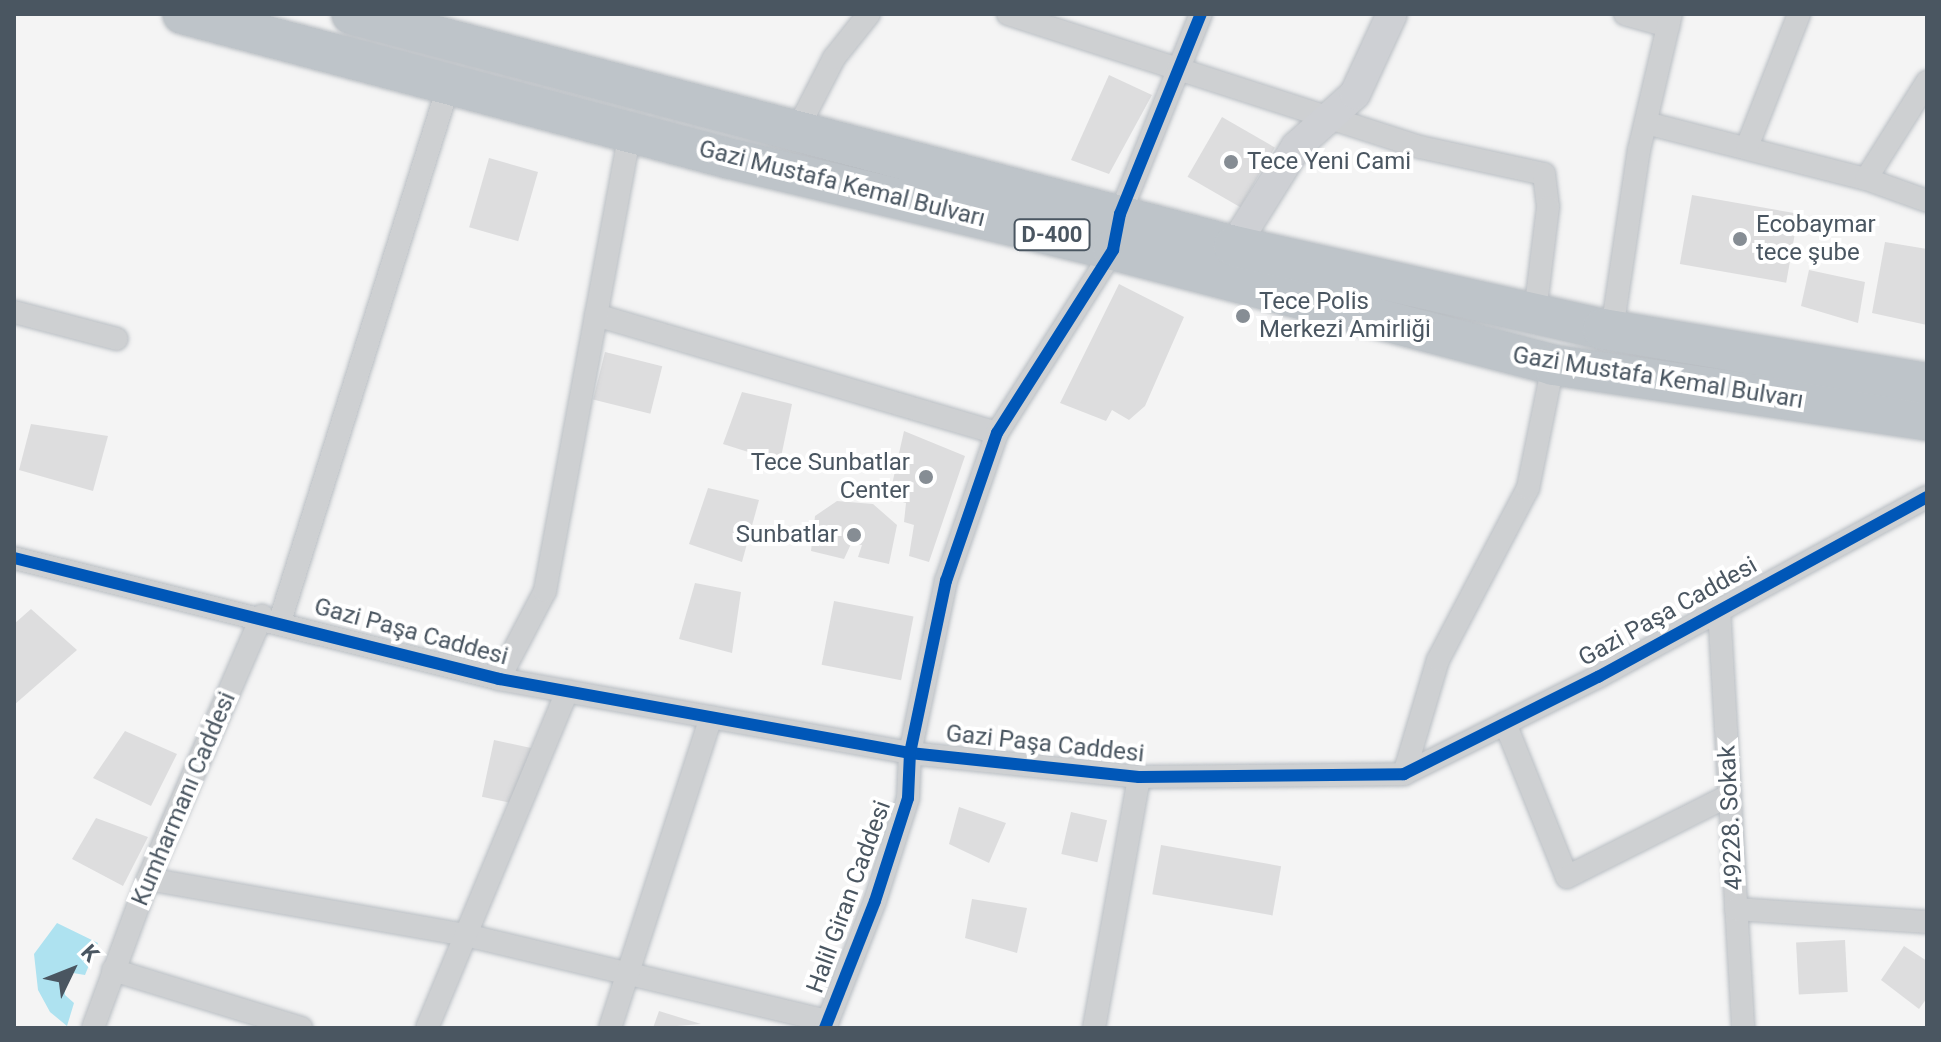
<!DOCTYPE html>
<meta charset="utf-8">
<style>
body{margin:0}
#map{position:relative;width:1941px;height:1042px;overflow:hidden;background:#f4f4f4;font-family:Roboto,sans-serif}
div>[style]{position:absolute}
.water>*{inset:0;background:#aee2f0}
.building>*{inset:0;background:#ddddde;transform-origin:0 0}
.roads{filter:drop-shadow(0 0 2px #b9bec3) drop-shadow(0 0 2px #b9bec3)}
.street>*{height:22px;margin:-11px;padding:0 11px;transform-origin:11px;border-radius:11px;background:#ced0d2}
.secondary>*{height:30px;margin:-15px;padding:0 15px;transform-origin:15px;border-radius:15px;background:#ced0d4}
.highway>*{height:40px;margin:-20px;padding:0 20px;transform-origin:20px;border-radius:20px;background:#bec4c9}
.cycleway>*{height:12px;margin:-6px;padding:0 6px;transform-origin:6px;border-radius:6px;background:#0057b8}
.dots>*{width:22px;height:22px;translate:-50% -50%;box-sizing:border-box;border:4px solid #fff;border-radius:50%}
span{translate:-50% -50%;white-space:nowrap;text-align:center;line-height:1.15;-webkit-text-stroke:8px #fff;paint-order:stroke}
.shield-label span{padding:2px 6px;background:#fff;border:2px solid;border-radius:6px;-webkit-text-stroke-width:0}
.shield-label{font-size:22px;color:#4a5661;font-weight:700}
.poi-label{font-size:24px;color:#4a5661}
.left{translate:0 -50%;text-align:left}
.right{translate:-100% -50%;text-align:right}
.street-label{font-size:24px;color:#4a5661}
.frame{position:absolute;inset:0;border:16px solid #4a5661;pointer-events:none}
.north{position:absolute;left:32px;top:930px;width:80px;height:80px;-webkit-text-stroke:6px #fff;paint-order:stroke;rotate:47deg;font-size:22px;font-weight:700;line-height:32px;text-align:center;color:#4a5661}
.north::after{content:'';display:block;margin:auto;width:28px;height:36px;background:#4a5661;clip-path:polygon(50% 0,100% 100%,50% 72%,0 100%)}
</style>
<div id="map">
<div class="water">
<i style="clip-path:polygon(57px 923px,98px 943px,85px 975px,73px 973px,64px 980px,65px 995px,74px 1003px,67px 1026px,50px 1012px,38px 990px,34px 954px)"></i>
</div>
<div class="building">
<i style="clip-path:polygon(1109px 75px,1152px 95px,1109px 174px,1071px 160px)"></i>
<i style="left:1222px;top:117px;width:61px;height:69px;rotate:30deg"></i>
<i style="left:489px;top:158px;width:51px;height:72px;rotate:16deg"></i>
<i style="left:1692px;top:195px;width:108px;height:70px;rotate:10deg"></i>
<i style="clip-path:polygon(1885px 242px,1927px 249px,1927px 325px,1872px 313px)"></i>
<i style="clip-path:polygon(1809px 270px,1865px 282px,1858px 323px,1801px 306px)"></i>
<i style="clip-path:polygon(1119px 284px,1184px 317px,1145px 406px,1129px 420px,1112px 410px,1106px 421px,1060px 403px)"></i>
<i style="left:605px;top:352px;width:59px;height:49px;rotate:14deg"></i>
<i style="clip-path:polygon(742px 392px,792px 404px,780px 462px,723px 444px)"></i>
<i style="clip-path:polygon(31px 424px,108px 436px,93px 491px,19px 470px)"></i>
<i style="clip-path:polygon(904px 431px,965px 456px,929px 562px,909px 556px,914px 525px,904px 522px,906px 503px,889px 498px)"></i>
<i style="clip-path:polygon(708px 488px,759px 500px,742px 562px,689px 544px)"></i>
<i style="clip-path:polygon(837px 501px,873px 504px,897px 525px,889px 564px,858px 557px,862px 545px,851px 544px,844px 559px,811px 551px,815px 516px)"></i>
<i style="clip-path:polygon(695px 583px,741px 592px,732px 653px,679px 639px)"></i>
<i style="left:834px;top:601px;width:81px;height:65px;rotate:11deg"></i>
<i style="clip-path:polygon(31px 609px,77px 650px,14px 705px,14px 624px)"></i>
<i style="clip-path:polygon(125px 731px,177px 754px,151px 806px,93px 778px)"></i>
<i style="left:494px;top:740px;width:38px;height:58px;rotate:12deg"></i>
<i style="clip-path:polygon(959px 807px,1006px 823px,989px 863px,949px 844px)"></i>
<i style="left:1071px;top:812px;width:37px;height:43px;rotate:13deg"></i>
<i style="clip-path:polygon(96px 818px,148px 837px,123px 886px,72px 859px)"></i>
<i style="left:1161px;top:845px;width:122px;height:50px;rotate:10deg"></i>
<i style="clip-path:polygon(972px 899px,1027px 908px,1017px 953px,965px 938px)"></i>
<i style="left:1845px;top:940px;width:52px;height:49px;rotate:87deg"></i>
<i style="clip-path:polygon(1904px 946px,1927px 961px,1927px 998px,1919px 1009px,1881px 980px)"></i>
<i style="clip-path:polygon(659px 1011px,701px 1024px,653px 1028px)"></i>
</div>
<div class="roads">
<div class="street">
<i style="left:1008px;top:14px;width:433px;rotate:17.9deg"></i>
<i style="left:1420px;top:147px;width:127px;rotate:12.3deg"></i>
<i style="left:1544px;top:174px;width:33px;rotate:83deg"></i>
<i style="left:1548px;top:207px;width:107px;rotate:97deg"></i>
<i style="left:1625px;top:14px;width:45px;rotate:15.6deg"></i>
<i style="left:1646px;top:123px;width:227px;rotate:14.3deg"></i>
<i style="left:1866px;top:179px;width:115px;rotate:-57.8deg"></i>
<i style="left:797px;top:130px;width:81px;rotate:-62.8deg"></i>
<i style="left:834px;top:58px;width:56px;rotate:-51.5deg"></i>
<i style="left:1747px;top:147px;width:143px;rotate:-68.6deg"></i>
<i style="left:1866px;top:179px;width:65px;rotate:19.8deg"></i>
<i style="left:14px;top:312px;width:106px;rotate:14.7deg"></i>
<i style="left:596px;top:315px;width:418px;rotate:16.4deg"></i>
<i style="left:1612px;top:330px;width:182px;rotate:-81.5deg"></i>
<i style="left:1639px;top:150px;width:140px;rotate:-76.8deg"></i>
<i style="left:14px;top:558px;width:500px;rotate:14deg"></i>
<i style="left:499px;top:679px;width:418px;rotate:10.2deg"></i>
<i style="left:910px;top:753px;width:230px;rotate:6deg"></i>
<i style="left:1139px;top:777px;width:265px;rotate:-0.6deg"></i>
<i style="left:1404px;top:774px;width:217px;rotate:-26.6deg"></i>
<i style="left:1598px;top:677px;width:375px;rotate:-28.7deg"></i>
<i style="left:1719px;top:608px;width:421px;rotate:86.7deg"></i>
<i style="left:280px;top:621px;width:563px;rotate:-72.53deg"></i>
<i style="left:499px;top:679px;width:99px;rotate:-62.4deg"></i>
<i style="left:545px;top:591px;width:467px;rotate:-79.5deg"></i>
<i style="left:1505px;top:723px;width:166px;rotate:68.1deg"></i>
<i style="left:1567px;top:877px;width:182px;rotate:-26.7deg"></i>
<i style="left:1404px;top:774px;width:119px;rotate:-73.4deg"></i>
<i style="left:1438px;top:660px;width:194px;rotate:-62.4deg"></i>
<i style="left:1528px;top:488px;width:126px;rotate:-78.5deg"></i>
<i style="left:148px;top:879px;width:323px;rotate:10deg"></i>
<i style="left:466px;top:935px;width:372px;rotate:13.4deg"></i>
<i style="left:1736px;top:909px;width:191px;rotate:3.9deg"></i>
<i style="left:113px;top:970px;width:197px;rotate:17.1deg"></i>
<i style="left:93px;top:1028px;width:159px;rotate:-69.7deg"></i>
<i style="left:148px;top:879px;width:287px;rotate:-66.6deg"></i>
<i style="left:427px;top:1028px;width:365px;rotate:-67.4deg"></i>
<i style="left:610px;top:1028px;width:327px;rotate:-72deg"></i>
<i style="left:825px;top:1028px;width:136px;rotate:-68.5deg"></i>
<i style="left:875px;top:901px;width:108px;rotate:-72.2deg"></i>
<i style="left:908px;top:798px;width:45px;rotate:-87.5deg"></i>
<i style="left:910px;top:753px;width:176px;rotate:-78.2deg"></i>
<i style="left:946px;top:581px;width:157px;rotate:-71deg"></i>
<i style="left:997px;top:433px;width:217px;rotate:-57.6deg"></i>
<i style="left:1113px;top:250px;width:37px;rotate:-79deg"></i>
<i style="left:1120px;top:214px;width:216px;rotate:-68deg"></i>
<i style="left:1094px;top:1028px;width:255px;rotate:-79.8deg"></i>
</div>
<div class="secondary">
<i style="left:1234px;top:246px;width:117px;rotate:-57.9deg"></i>
<i style="left:1296px;top:147px;width:79px;rotate:-41.9deg"></i>
<i style="left:1355px;top:94px;width:88px;rotate:-65.2deg"></i>
</div>
<div class="highway">
<i style="left:183px;top:14px;width:563px;rotate:14.83deg"></i>
<i style="left:727px;top:158px;width:397px;rotate:13.4deg"></i>
<i style="left:1113px;top:250px;width:455px;rotate:14.6deg"></i>
<i style="left:1553px;top:365px;width:378px;rotate:8.4deg"></i>
<i style="left:352px;top:14px;width:912px;rotate:14.74deg"></i>
<i style="left:1234px;top:246px;width:378px;rotate:12.7deg"></i>
<i style="left:1603px;top:329px;width:328px;rotate:9.5deg"></i>
</div>
</div>
<div class="cycleway">
<i style="left:14px;top:558px;width:500px;rotate:14deg"></i>
<i style="left:499px;top:679px;width:418px;rotate:10.2deg"></i>
<i style="left:910px;top:753px;width:230px;rotate:6deg"></i>
<i style="left:1139px;top:777px;width:265px;rotate:-0.6deg"></i>
<i style="left:1404px;top:774px;width:217px;rotate:-26.6deg"></i>
<i style="left:1598px;top:677px;width:375px;rotate:-28.7deg"></i>
<i style="left:825px;top:1028px;width:136px;rotate:-68.5deg"></i>
<i style="left:875px;top:901px;width:108px;rotate:-72.2deg"></i>
<i style="left:908px;top:798px;width:45px;rotate:-87.5deg"></i>
<i style="left:910px;top:753px;width:176px;rotate:-78.2deg"></i>
<i style="left:946px;top:581px;width:157px;rotate:-71deg"></i>
<i style="left:997px;top:433px;width:217px;rotate:-57.6deg"></i>
<i style="left:1113px;top:250px;width:37px;rotate:-79deg"></i>
<i style="left:1120px;top:214px;width:216px;rotate:-68deg"></i>
</div>
<div class="dots">
<i style="left:1231px;top:162px;background:#868d94"></i>
<i style="left:1740px;top:239px;background:#868d94"></i>
<i style="left:1243px;top:316px;background:#868d94"></i>
<i style="left:926px;top:477px;background:#868d94"></i>
<i style="left:854px;top:535px;background:#868d94"></i>
</div>
<div class="shield-label">
<span style="left:1052px;top:235px">D-400</span>
</div>
<div class="poi-label">
<span class="left" style="left:1247px;top:162px">Tece Yeni Cami</span>
<span class="left" style="left:1756px;top:239px">Ecobaymar<br>tece şube</span>
<span class="left" style="left:1259px;top:316px">Tece Polis<br>Merkezi Amirliği</span>
<span class="right" style="left:910px;top:477px">Tece Sunbatlar<br>Center</span>
<span class="right" style="left:838px;top:535px">Sunbatlar</span>
</div>
<div class="street-label">
<span style="left:842px;top:184px;rotate:14deg">Gazi Mustafa Kemal Bulvarı</span>
<span style="left:1658px;top:378px;rotate:9deg">Gazi Mustafa Kemal Bulvarı</span>
<span style="left:1668px;top:612px;rotate:-29deg">Gazi Paşa Caddesi</span>
<span style="left:411px;top:632px;rotate:15deg">Gazi Paşa Caddesi</span>
<span style="left:1045px;top:744px;rotate:6deg">Gazi Paşa Caddesi</span>
<span style="left:184px;top:799px;rotate:-67deg">Kumharmanı Caddesi</span>
<span style="left:1731px;top:818px;rotate:-93deg">49228. Sokak</span>
<span style="left:849px;top:897px;rotate:-70deg">Halil Giran Caddesi</span>
</div>
<div class="frame"></div>
<div class="north">K</div>
</div>
